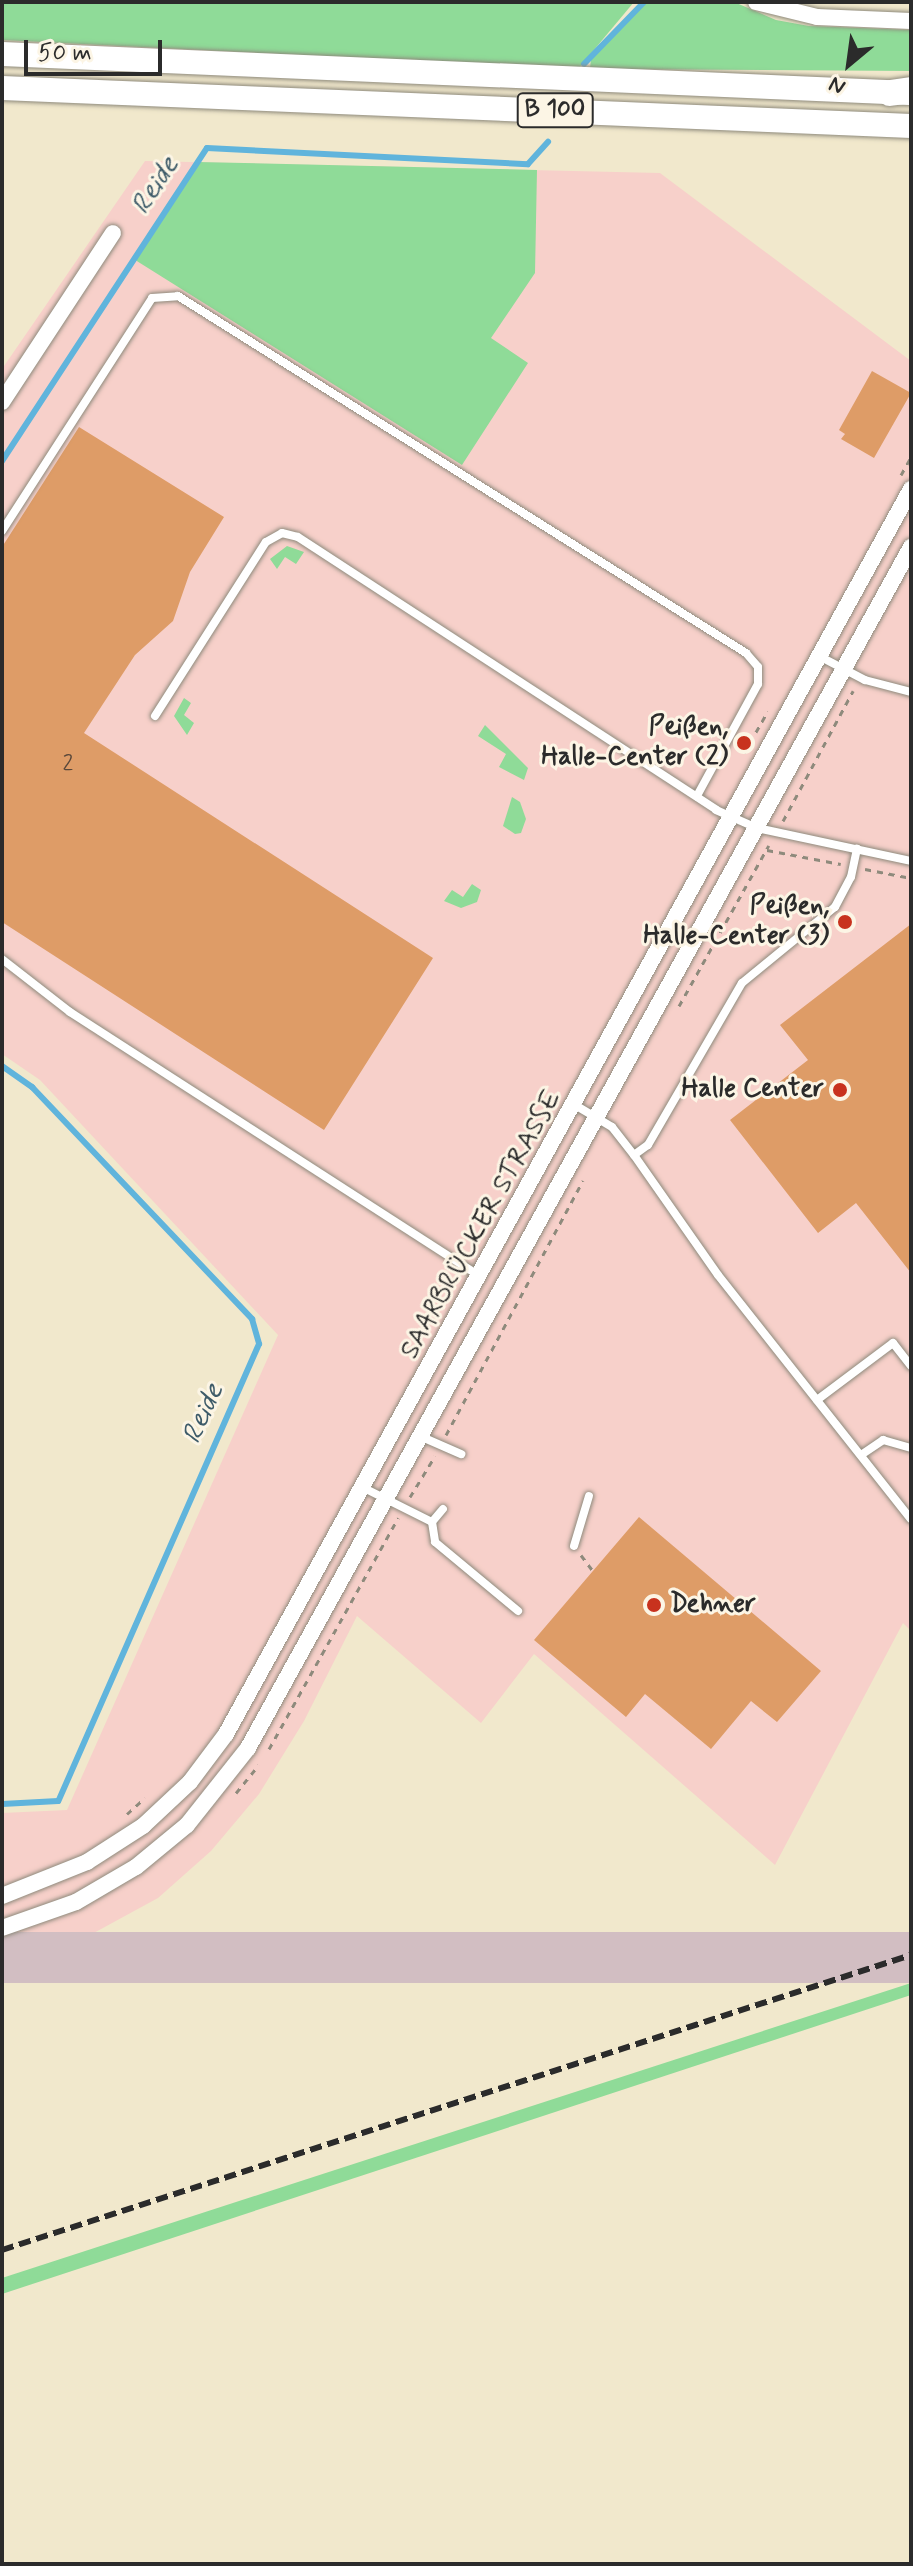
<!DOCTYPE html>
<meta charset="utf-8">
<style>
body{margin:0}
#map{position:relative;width:913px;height:2566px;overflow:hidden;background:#f1e8cc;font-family:Mynerve,sans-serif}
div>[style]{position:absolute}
.built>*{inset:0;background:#f7d0ca}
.industrial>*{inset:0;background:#d2bec2;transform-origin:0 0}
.green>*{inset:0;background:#8fdb98}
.stream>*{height:6px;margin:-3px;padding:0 3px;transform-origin:3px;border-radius:3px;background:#60b4dc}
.building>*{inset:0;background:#de9c67}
.path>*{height:3px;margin-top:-1.5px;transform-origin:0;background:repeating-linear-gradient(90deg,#8e8a7c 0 6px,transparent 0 12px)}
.roads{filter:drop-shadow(0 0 2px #8e8a7c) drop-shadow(0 0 2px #8e8a7c)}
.service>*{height:8px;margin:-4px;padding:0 4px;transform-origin:4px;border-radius:4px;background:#fff}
.minor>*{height:16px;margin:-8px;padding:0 8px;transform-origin:8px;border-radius:8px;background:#fff}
.primary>*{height:24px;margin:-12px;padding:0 12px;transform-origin:12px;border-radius:12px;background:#fff}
.trunk>*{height:26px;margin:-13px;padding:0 13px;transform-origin:13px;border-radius:13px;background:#fff}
.rail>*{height:6px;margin-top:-3px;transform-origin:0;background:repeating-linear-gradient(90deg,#2b2b2b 0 12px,transparent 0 18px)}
.dots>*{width:22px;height:22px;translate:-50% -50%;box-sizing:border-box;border:4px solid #fcf5e5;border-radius:50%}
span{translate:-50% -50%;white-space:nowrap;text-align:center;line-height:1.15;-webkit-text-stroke:6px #fcf5e5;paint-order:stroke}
.number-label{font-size:22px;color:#58473a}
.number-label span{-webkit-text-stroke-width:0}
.shield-label span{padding:2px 6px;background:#fcf5e5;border:2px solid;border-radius:6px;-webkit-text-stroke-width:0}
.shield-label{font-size:24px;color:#2b2b2b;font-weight:700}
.poi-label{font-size:26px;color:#2b2b2b;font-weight:700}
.right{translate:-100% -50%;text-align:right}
.left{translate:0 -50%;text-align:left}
.street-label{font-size:26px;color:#2b2b2b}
.water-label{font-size:28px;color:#3e5b69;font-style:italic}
.frame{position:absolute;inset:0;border:4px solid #2b2b2b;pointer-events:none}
.north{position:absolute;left:809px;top:24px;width:80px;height:80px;-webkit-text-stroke:6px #fcf5e5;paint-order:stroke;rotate:209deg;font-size:22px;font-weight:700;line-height:32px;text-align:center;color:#2b2b2b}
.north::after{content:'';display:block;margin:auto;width:28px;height:36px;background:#2b2b2b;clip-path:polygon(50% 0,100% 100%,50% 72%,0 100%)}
.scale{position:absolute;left:24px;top:40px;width:138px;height:36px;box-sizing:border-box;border:4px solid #2b2b2b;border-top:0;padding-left:10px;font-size:24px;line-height:28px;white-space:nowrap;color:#2b2b2b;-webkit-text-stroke:6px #fcf5e5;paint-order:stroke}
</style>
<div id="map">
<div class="built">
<i style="clip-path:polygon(145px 161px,660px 173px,911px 361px,911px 1631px,903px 1623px,775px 1865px,534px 1654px,481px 1723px,357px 1616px,304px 1721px,259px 1794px,211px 1851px,158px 1898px,2px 1983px,2px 1813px,67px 1810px,278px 1335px,40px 1080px,2px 1054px,2px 369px)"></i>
</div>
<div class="industrial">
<i style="left:911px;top:1932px;width:51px;height:955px;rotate:90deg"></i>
</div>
<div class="green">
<i style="clip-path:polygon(2px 2px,634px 2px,578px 69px,2px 40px)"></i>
<i style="clip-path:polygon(647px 2px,734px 2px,776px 20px,809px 26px,911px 30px,911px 71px,590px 69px,591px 58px,612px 34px)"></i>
<i style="clip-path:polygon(198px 162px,537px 170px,535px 273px,491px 338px,528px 363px,462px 465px,132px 258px)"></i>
<i style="clip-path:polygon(287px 546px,304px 552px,296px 564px,285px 557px,277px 569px,270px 559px)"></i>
<i style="clip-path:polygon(184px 698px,191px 703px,184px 715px,194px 723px,187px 735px,174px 716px)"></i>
<i style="clip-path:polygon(485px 725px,528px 768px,524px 780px,499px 767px,506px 754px,478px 736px)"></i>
<i style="clip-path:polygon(512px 797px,520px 802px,526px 819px,521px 833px,515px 834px,503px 826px)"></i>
<i style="clip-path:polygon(472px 884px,481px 890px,477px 902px,461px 908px,444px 901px,452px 890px,463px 897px)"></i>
<i style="clip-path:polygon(911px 1983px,911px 1995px,2px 2294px,2px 2278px)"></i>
</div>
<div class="stream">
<i style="left:584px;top:64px;width:86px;rotate:-45.9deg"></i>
<i style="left:2px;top:461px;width:374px;rotate:-56.8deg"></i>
<i style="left:207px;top:148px;width:321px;rotate:2.9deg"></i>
<i style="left:528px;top:164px;width:30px;rotate:-48deg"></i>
<i style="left:2px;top:1066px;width:37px;rotate:35deg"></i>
<i style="left:32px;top:1087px;width:320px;rotate:46.5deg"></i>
<i style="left:252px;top:1319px;width:26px;rotate:74deg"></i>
<i style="left:259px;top:1344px;width:499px;rotate:113.7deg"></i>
<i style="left:58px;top:1801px;width:56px;rotate:176.9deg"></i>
</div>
<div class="building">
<i style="clip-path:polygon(872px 371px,911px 393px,874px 458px,841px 439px,845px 434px,839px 430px)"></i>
<i style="clip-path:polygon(79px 427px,224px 517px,190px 572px,173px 621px,135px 655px,84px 733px,433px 958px,324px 1130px,2px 922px,2px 547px)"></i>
<i style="clip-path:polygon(911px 924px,911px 1273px,856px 1203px,818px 1233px,730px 1120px,808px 1060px,780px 1025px)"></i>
<i style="clip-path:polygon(639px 1517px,821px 1671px,777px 1722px,751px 1701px,711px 1749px,645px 1694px,626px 1717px,534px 1640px)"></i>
</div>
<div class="path">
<i style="left:901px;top:475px;width:21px;rotate:-61deg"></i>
<i style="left:744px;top:753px;width:48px;rotate:-60.3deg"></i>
<i style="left:783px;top:821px;width:148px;rotate:-61.7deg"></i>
<i style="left:767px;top:850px;width:75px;rotate:10.7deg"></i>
<i style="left:865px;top:869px;width:47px;rotate:11.1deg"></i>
<i style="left:679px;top:1006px;width:184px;rotate:-60.8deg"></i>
<i style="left:446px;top:1435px;width:289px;rotate:-61.7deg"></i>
<i style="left:410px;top:1497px;width:48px;rotate:-58.6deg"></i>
<i style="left:581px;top:1555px;width:20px;rotate:53deg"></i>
<i style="left:269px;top:1749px;width:265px;rotate:-60.8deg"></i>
<i style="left:236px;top:1793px;width:36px;rotate:-51deg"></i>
<i style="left:127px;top:1814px;width:24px;rotate:-42deg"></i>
</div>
<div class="roads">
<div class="service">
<i style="left:2px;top:531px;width:277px;rotate:-57.2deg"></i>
<i style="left:152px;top:298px;width:26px;rotate:-4deg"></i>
<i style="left:178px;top:296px;width:671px;rotate:32.15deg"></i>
<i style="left:746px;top:653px;width:18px;rotate:49deg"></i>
<i style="left:758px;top:667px;width:17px;rotate:90deg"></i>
<i style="left:758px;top:684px;width:128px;rotate:118.6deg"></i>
<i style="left:819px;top:656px;width:52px;rotate:27.6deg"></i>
<i style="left:865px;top:680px;width:48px;rotate:14.6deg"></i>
<i style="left:155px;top:716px;width:206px;rotate:-57.5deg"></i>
<i style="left:266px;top:542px;width:18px;rotate:-29deg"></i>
<i style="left:282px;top:533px;width:16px;rotate:14deg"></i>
<i style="left:298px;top:537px;width:499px;rotate:33.1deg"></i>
<i style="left:716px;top:810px;width:45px;rotate:23.7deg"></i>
<i style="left:757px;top:828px;width:157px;rotate:12.1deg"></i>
<i style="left:2px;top:959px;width:86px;rotate:37.9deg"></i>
<i style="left:70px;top:1012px;width:488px;rotate:32.8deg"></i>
<i style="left:575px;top:1105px;width:43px;rotate:30.7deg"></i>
<i style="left:612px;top:1127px;width:36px;rotate:52deg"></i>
<i style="left:634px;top:1155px;width:17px;rotate:-36deg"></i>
<i style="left:648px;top:1145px;width:187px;rotate:-59.9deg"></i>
<i style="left:742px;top:983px;width:120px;rotate:-39.3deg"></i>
<i style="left:835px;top:907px;width:34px;rotate:-62deg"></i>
<i style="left:851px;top:877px;width:29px;rotate:-78deg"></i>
<i style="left:634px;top:1155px;width:146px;rotate:55deg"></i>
<i style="left:718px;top:1275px;width:311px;rotate:51.7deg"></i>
<i style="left:817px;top:1400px;width:95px;rotate:-36.9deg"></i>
<i style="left:893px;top:1343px;width:29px;rotate:52deg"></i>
<i style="left:422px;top:1437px;width:43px;rotate:23.6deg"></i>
<i style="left:861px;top:1455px;width:27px;rotate:-34deg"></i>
<i style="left:883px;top:1440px;width:29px;rotate:16deg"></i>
<i style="left:364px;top:1488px;width:76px;rotate:26.6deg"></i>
<i style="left:432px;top:1522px;width:20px;rotate:81deg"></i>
<i style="left:435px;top:1542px;width:108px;rotate:39.7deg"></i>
<i style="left:432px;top:1522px;width:17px;rotate:-50deg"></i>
<i style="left:574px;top:1546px;width:52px;rotate:-73.3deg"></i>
</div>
<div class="minor">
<i style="left:756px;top:2px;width:63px;rotate:13.8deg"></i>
<i style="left:817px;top:17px;width:94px;rotate:2.4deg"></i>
<i style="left:2px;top:402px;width:202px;rotate:-56.7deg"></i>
<i style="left:2px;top:1896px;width:92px;rotate:-21.8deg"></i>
<i style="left:87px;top:1862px;width:67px;rotate:-32.7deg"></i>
<i style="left:143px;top:1826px;width:64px;rotate:-43.1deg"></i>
<i style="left:190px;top:1782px;width:60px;rotate:-53.1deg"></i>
<i style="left:226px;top:1734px;width:1421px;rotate:-61.18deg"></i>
<i style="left:2px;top:1928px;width:78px;rotate:-19.4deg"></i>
<i style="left:76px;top:1902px;width:69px;rotate:-30.3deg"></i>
<i style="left:136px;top:1867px;width:66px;rotate:-39.5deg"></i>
<i style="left:187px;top:1825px;width:98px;rotate:-51.6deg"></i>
<i style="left:248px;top:1748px;width:1372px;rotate:-61.1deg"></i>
</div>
<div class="primary">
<i style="left:2px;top:54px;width:908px;rotate:2.46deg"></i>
<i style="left:2px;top:88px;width:910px;rotate:2.39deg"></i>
</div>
<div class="trunk">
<i style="left:890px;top:93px;width:21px;rotate:-8deg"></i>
</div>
</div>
<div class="rail">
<i style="left:2px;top:2250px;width:956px;rotate:-17.98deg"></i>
</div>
<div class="dots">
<i style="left:744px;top:743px;background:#c8321e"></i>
<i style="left:845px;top:922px;background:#c8321e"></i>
<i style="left:840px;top:1090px;background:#c8321e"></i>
<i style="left:654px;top:1605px;background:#c8321e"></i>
</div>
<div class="number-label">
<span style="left:68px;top:765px">2</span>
</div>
<div class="shield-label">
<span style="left:555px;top:110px">B 100</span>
</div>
<div class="poi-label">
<span class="right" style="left:728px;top:743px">Peißen,<br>Halle-Center (2)</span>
<span class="right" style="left:829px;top:922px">Peißen,<br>Halle-Center (3)</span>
<span class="right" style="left:824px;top:1090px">Halle Center</span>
<span class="left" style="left:670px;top:1605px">Dehner</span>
</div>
<div class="street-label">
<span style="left:482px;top:1225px;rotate:-61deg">SAARBRÜCKER STRASSE</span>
</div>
<div class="water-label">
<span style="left:156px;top:186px;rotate:-57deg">Reide</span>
<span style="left:204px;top:1414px;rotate:-66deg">Reide</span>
</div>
<div class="frame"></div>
<div class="north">N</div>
<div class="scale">50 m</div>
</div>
